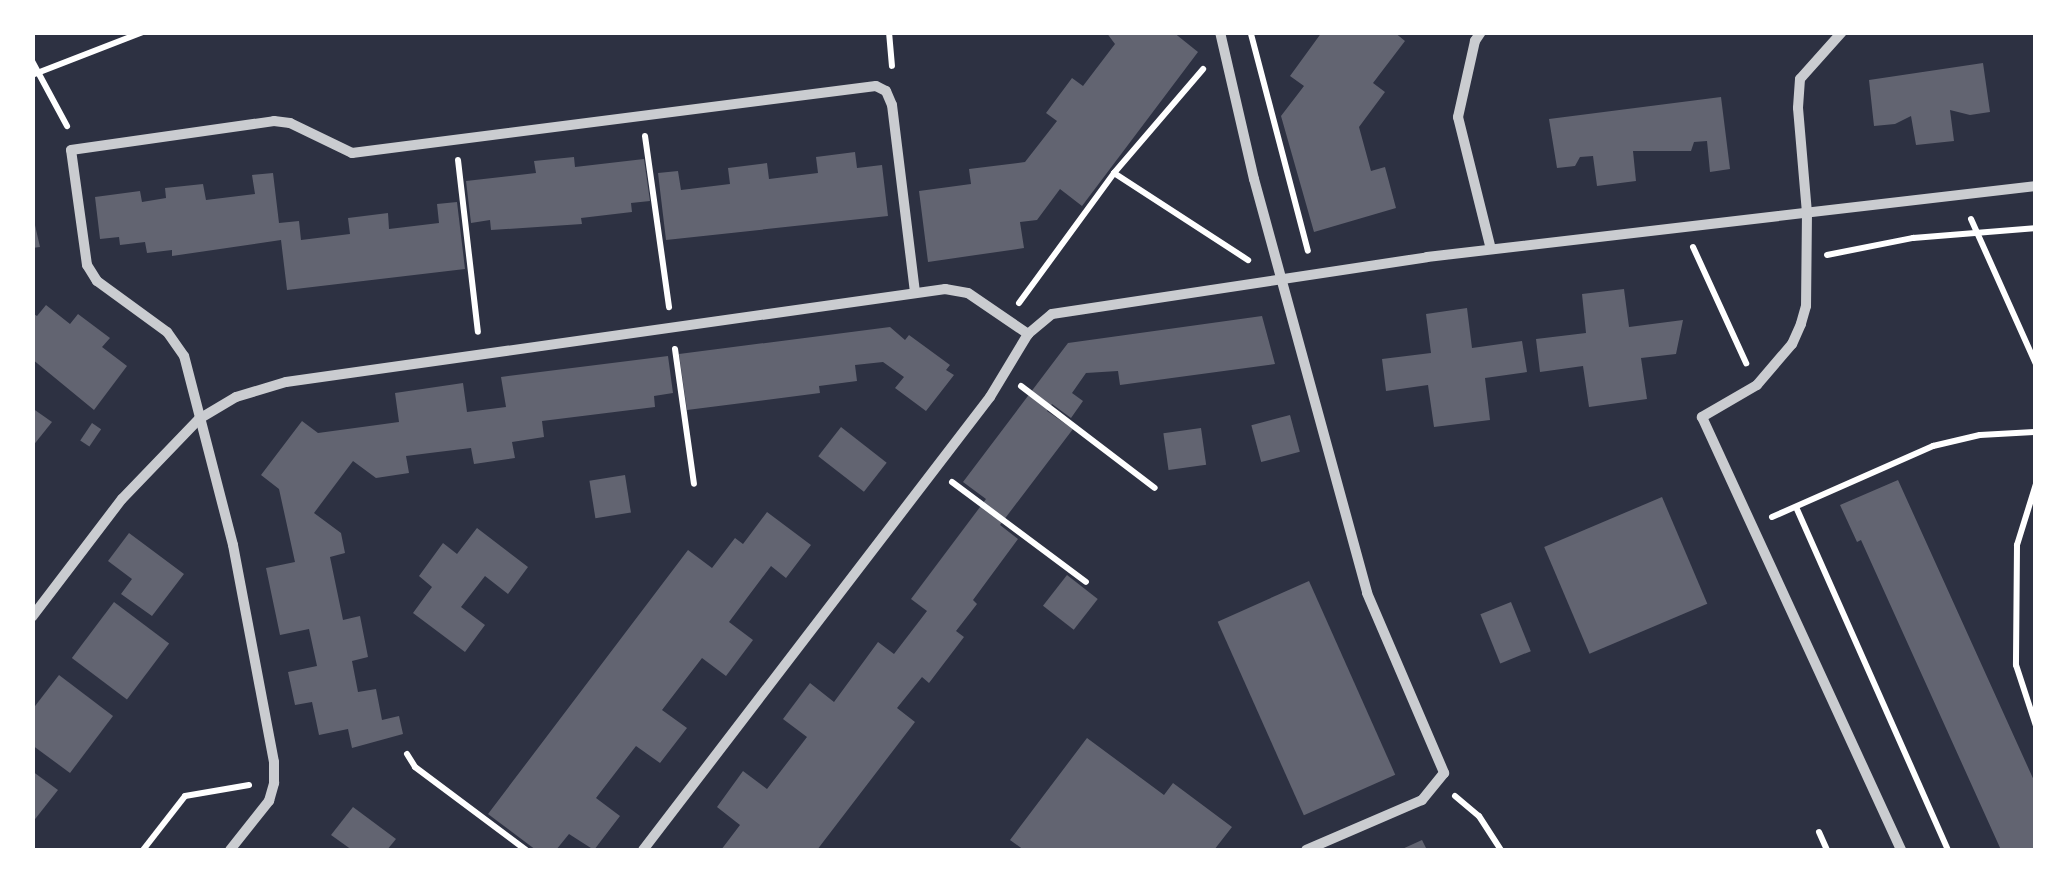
<!DOCTYPE html>
<style>
body{margin:0}
#map{position:relative;width:2068px;height:883px;overflow:hidden;background:#2d3142;font-family:"Source Serif 4",serif}
div>[style]{position:absolute}
.building>*{inset:0;background:#626471;transform-origin:0 0}
.path>*{height:6px;margin:-3px;padding:0 3px;transform-origin:3px;border-radius:3px;background:#fff}
.minor>*{height:10px;margin:-5px;padding:0 5px;transform-origin:5px;border-radius:5px;background:#caccd0}
span{translate:-50% -50%;white-space:nowrap;text-align:center;line-height:1.15;-webkit-text-stroke:9px #fff;paint-order:stroke}
.frame{position:absolute;inset:0;border:35px solid #fff;pointer-events:none}
</style>
<div id="map">
<div class="building">
<i style="clip-path:polygon(1106px 32px,1173px 32px,1198px 52px,1082px 206px,1060px 189px,1037px 220px,1020px 222px,1024px 248px,928px 262px,919px 191px,971px 184px,969px 169px,1025px 162px,1057px 121px,1046px 113px,1072px 78px,1083px 86px,1115px 44px)"></i>
<i style="clip-path:polygon(1322px 32px,1394px 32px,1405px 41px,1373px 83px,1385px 92px,1359px 127px,1371px 171px,1385px 167px,1396px 208px,1314px 232px,1281px 116px,1304px 86px,1290px 76px)"></i>
<i style="clip-path:polygon(1983px 63px,1990px 112px,1970px 115px,1950px 110px,1954px 141px,1916px 145px,1911px 116px,1895px 124px,1874px 126px,1869px 80px)"></i>
<i style="clip-path:polygon(1721px 97px,1730px 169px,1710px 172px,1707px 141px,1694px 142px,1691px 151px,1633px 151px,1636px 181px,1597px 186px,1593px 156px,1580px 157px,1575px 166px,1557px 168px,1549px 119px)"></i>
<i style="clip-path:polygon(855px 152px,857px 168px,882px 165px,888px 216px,666px 240px,658px 173px,678px 171px,681px 190px,730px 184px,728px 168px,767px 163px,769px 179px,818px 173px,816px 157px)"></i>
<i style="clip-path:polygon(574px 157px,575px 167px,644px 159px,650px 201px,631px 203px,632px 212px,581px 218px,582px 224px,491px 230px,490px 220px,471px 223px,466px 181px,536px 173px,534px 161px)"></i>
<i style="clip-path:polygon(273px 173px,279px 223px,299px 221px,301px 240px,350px 234px,348px 218px,388px 213px,389px 229px,439px 223px,437px 204px,457px 202px,465px 269px,287px 290px,281px 240px,172px 256px,172px 250px,147px 253px,145px 242px,120px 245px,119px 237px,100px 239px,95px 197px,140px 191px,142px 202px,166px 198px,165px 188px,203px 184px,206px 200px,255px 194px,252px 175px)"></i>
<i style="clip-path:polygon(32px 212px,40px 247px,32px 248px)"></i>
<i style="clip-path:polygon(1624px 289px,1629px 327px,1683px 320px,1676px 354px,1641px 358px,1647px 399px,1589px 407px,1583px 366px,1540px 372px,1536px 339px,1586px 333px,1582px 294px)"></i>
<i style="clip-path:polygon(46px 305px,70px 324px,78px 314px,110px 338px,102px 347px,127px 366px,94px 410px,32px 359px,32px 313px,37px 316px)"></i>
<i style="clip-path:polygon(1467px 308px,1472px 348px,1522px 341px,1527px 372px,1485px 378px,1490px 420px,1434px 427px,1428px 385px,1386px 391px,1382px 359px,1431px 353px,1426px 314px)"></i>
<i style="clip-path:polygon(1262px 316px,1275px 364px,1120px 385px,1118px 371px,1086px 373px,1072px 393px,1083px 401px,1071px 418px,1052px 404px,1047px 411px,1073px 429px,1000px 525px,1018px 539px,973px 600px,977px 604px,956px 631px,964px 637px,929px 683px,922px 677px,897px 708px,915px 722px,817px 850px,721px 850px,740px 825px,717px 807px,743px 771px,767px 789px,807px 737px,783px 719px,810px 683px,834px 702px,878px 642px,894px 654px,927px 611px,911px 599px,986px 499px,963px 482px,1068px 343px)"></i>
<i style="clip-path:polygon(890px 327px,905px 340px,909px 335px,950px 365px,946px 370px,954px 375px,926px 411px,895px 388px,904px 377px,883px 362px,855px 365px,857px 381px,819px 386px,820px 393px,687px 410px,679px 354px)"></i>
<i style="clip-path:polygon(668px 356px,673px 393px,654px 396px,655px 407px,542px 421px,544px 437px,512px 442px,515px 458px,474px 464px,471px 448px,438px 452px,406px 456px,409px 473px,376px 478px,353px 461px,314px 513px,341px 533px,345px 553px,330px 557px,343px 620px,360px 616px,368px 657px,352px 661px,358px 692px,376px 689px,382px 720px,399px 716px,403px 734px,352px 748px,348px 729px,319px 735px,312px 702px,295px 705px,288px 672px,317px 666px,309px 629px,280px 635px,266px 568px,295px 562px,279px 489px,261px 475px,302px 421px,318px 433px,399px 422px,395px 393px,463px 383px,467px 412px,506px 407px,501px 377px)"></i>
<i style="clip-path:polygon(32px 408px,52px 422px,32px 447px)"></i>
<i style="left:1290px;top:415px;width:38px;height:40px;rotate:75deg"></i>
<i style="left:92px;top:423px;width:11px;height:21px;rotate:34deg"></i>
<i style="left:841px;top:427px;width:58px;height:37px;rotate:38deg"></i>
<i style="left:1201px;top:428px;width:37px;height:38px;rotate:82deg"></i>
<i style="left:625px;top:475px;width:38px;height:36px;rotate:81deg"></i>
<i style="clip-path:polygon(1898px 480px,2036px 785px,2036px 850px,2001px 850px,1861px 540px,1857px 542px,1840px 505px)"></i>
<i style="left:1662px;top:497px;width:116px;height:128px;rotate:67deg"></i>
<i style="clip-path:polygon(767px 512px,811px 545px,786px 578px,771px 566px,729px 622px,753px 640px,726px 676px,702px 658px,662px 710px,687px 728px,660px 763px,636px 746px,596px 798px,620px 816px,594px 850px,569px 834px,556px 850px,536px 850px,488px 814px,688px 550px,712px 568px,735px 538px,743px 544px)"></i>
<i style="clip-path:polygon(477px 528px,528px 567px,508px 594px,485px 576px,461px 607px,485px 625px,465px 652px,413px 613px,432px 587px,419px 576px,443px 543px,457px 554px)"></i>
<i style="clip-path:polygon(129px 533px,184px 574px,152px 616px,121px 594px,132px 579px,108px 561px)"></i>
<i style="left:1067px;top:575px;width:39px;height:39px;rotate:38deg"></i>
<i style="left:1309px;top:581px;width:212px;height:100px;rotate:66deg"></i>
<i style="left:114px;top:602px;width:69px;height:70px;rotate:37deg"></i>
<i style="left:1511px;top:602px;width:53px;height:33px;rotate:68deg"></i>
<i style="clip-path:polygon(59px 675px,113px 716px,70px 773px,32px 745px,32px 710px)"></i>
<i style="clip-path:polygon(1087px 738px,1164px 795px,1173px 783px,1232px 827px,1214px 850px,1024px 850px,1010px 840px)"></i>
<i style="clip-path:polygon(32px 771px,58px 790px,32px 823px)"></i>
<i style="clip-path:polygon(353px 807px,396px 839px,387px 850px,352px 850px,331px 835px)"></i>
<i style="clip-path:polygon(1422px 840px,1427px 850px,1400px 850px)"></i>
</div>
<div class="path">
<i style="left:889px;top:32px;width:34px;rotate:85deg"></i>
<i style="left:1251px;top:34px;width:224px;rotate:75.3deg"></i>
<i style="left:32px;top:61px;width:74px;rotate:61.7deg"></i>
<i style="left:32px;top:75px;width:119px;rotate:-21.2deg"></i>
<i style="left:645px;top:136px;width:173px;rotate:82deg"></i>
<i style="left:458px;top:160px;width:173px;rotate:83.4deg"></i>
<i style="left:1114px;top:173px;width:160px;rotate:33deg"></i>
<i style="left:1971px;top:219px;width:159px;rotate:65.9deg"></i>
<i style="left:1693px;top:247px;width:128px;rotate:65.4deg"></i>
<i style="left:1827px;top:255px;width:88px;rotate:-11.2deg"></i>
<i style="left:1913px;top:238px;width:123px;rotate:-4.6deg"></i>
<i style="left:1019px;top:303px;width:161px;rotate:-53.8deg"></i>
<i style="left:1114px;top:173px;width:137px;rotate:-49.4deg"></i>
<i style="left:675px;top:349px;width:136px;rotate:82deg"></i>
<i style="left:1021px;top:386px;width:168px;rotate:37.3deg"></i>
<i style="left:952px;top:482px;width:167px;rotate:36.7deg"></i>
<i style="left:2036px;top:484px;width:64px;rotate:107.3deg"></i>
<i style="left:2017px;top:545px;width:120px;rotate:90.5deg"></i>
<i style="left:2016px;top:665px;width:64px;rotate:71.8deg"></i>
<i style="left:1796px;top:507px;width:375px;rotate:66.1deg"></i>
<i style="left:1772px;top:517px;width:176px;rotate:-23.8deg"></i>
<i style="left:1933px;top:446px;width:48px;rotate:-13.2deg"></i>
<i style="left:1980px;top:435px;width:56px;rotate:-3.1deg"></i>
<i style="left:407px;top:754px;width:15px;rotate:58deg"></i>
<i style="left:415px;top:767px;width:139px;rotate:36.8deg"></i>
<i style="left:1455px;top:796px;width:31px;rotate:40deg"></i>
<i style="left:1479px;top:816px;width:40px;rotate:57.1deg"></i>
<i style="left:1819px;top:832px;width:20px;rotate:66deg"></i>
<i style="left:143px;top:850px;width:68px;rotate:-52.1deg"></i>
<i style="left:185px;top:796px;width:65px;rotate:-9.8deg"></i>
</div>
<div class="minor">
<i style="left:1220px;top:32px;width:151px;rotate:77deg"></i>
<i style="left:1254px;top:179px;width:429px;rotate:74.7deg"></i>
<i style="left:1367px;top:593px;width:196px;rotate:66.8deg"></i>
<i style="left:1444px;top:773px;width:35px;rotate:129deg"></i>
<i style="left:1422px;top:800px;width:126px;rotate:156.7deg"></i>
<i style="left:1481px;top:32px;width:11px;rotate:124deg"></i>
<i style="left:1475px;top:41px;width:78px;rotate:102.6deg"></i>
<i style="left:1458px;top:117px;width:136px;rotate:76deg"></i>
<i style="left:1842px;top:32px;width:63px;rotate:131.8deg"></i>
<i style="left:1800px;top:79px;width:29px;rotate:94deg"></i>
<i style="left:1798px;top:108px;width:104px;rotate:85.1deg"></i>
<i style="left:1807px;top:212px;width:94px;rotate:90.6deg"></i>
<i style="left:1806px;top:306px;width:19px;rotate:106deg"></i>
<i style="left:1801px;top:324px;width:22px;rotate:114deg"></i>
<i style="left:1792px;top:344px;width:54px;rotate:130.5deg"></i>
<i style="left:1757px;top:385px;width:64px;rotate:149.8deg"></i>
<i style="left:1702px;top:417px;width:477px;rotate:65.3deg"></i>
<i style="left:32px;top:617px;width:148px;rotate:-52.7deg"></i>
<i style="left:122px;top:499px;width:111px;rotate:-46.1deg"></i>
<i style="left:199px;top:419px;width:43px;rotate:-30.7deg"></i>
<i style="left:236px;top:397px;width:52px;rotate:-16.7deg"></i>
<i style="left:286px;top:382px;width:666px;rotate:-8.03deg"></i>
<i style="left:945px;top:289px;width:23px;rotate:10deg"></i>
<i style="left:968px;top:293px;width:73px;rotate:34.3deg"></i>
<i style="left:1028px;top:334px;width:31px;rotate:-40deg"></i>
<i style="left:1052px;top:314px;width:379px;rotate:-8.6deg"></i>
<i style="left:1427px;top:257px;width:613px;rotate:-6.65deg"></i>
<i style="left:230px;top:850px;width:63px;rotate:-51.5deg"></i>
<i style="left:269px;top:801px;width:19px;rotate:-74deg"></i>
<i style="left:274px;top:783px;width:21px;rotate:-90deg"></i>
<i style="left:274px;top:762px;width:221px;rotate:-100.7deg"></i>
<i style="left:233px;top:545px;width:195px;rotate:-104.5deg"></i>
<i style="left:184px;top:356px;width:29px;rotate:-125deg"></i>
<i style="left:167px;top:332px;width:87px;rotate:-143.9deg"></i>
<i style="left:97px;top:281px;width:19px;rotate:-122deg"></i>
<i style="left:87px;top:265px;width:116px;rotate:-97.9deg"></i>
<i style="left:71px;top:150px;width:205px;rotate:-8.1deg"></i>
<i style="left:274px;top:121px;width:16px;rotate:7deg"></i>
<i style="left:290px;top:123px;width:69px;rotate:25.8deg"></i>
<i style="left:352px;top:153px;width:528px;rotate:-7.29deg"></i>
<i style="left:876px;top:86px;width:11px;rotate:27deg"></i>
<i style="left:886px;top:91px;width:15px;rotate:67deg"></i>
<i style="left:892px;top:105px;width:188px;rotate:83deg"></i>
<i style="left:643px;top:850px;width:571px;rotate:-52.55deg"></i>
<i style="left:990px;top:397px;width:74px;rotate:-58.9deg"></i>
</div>
<div class="frame"></div>
</div>
